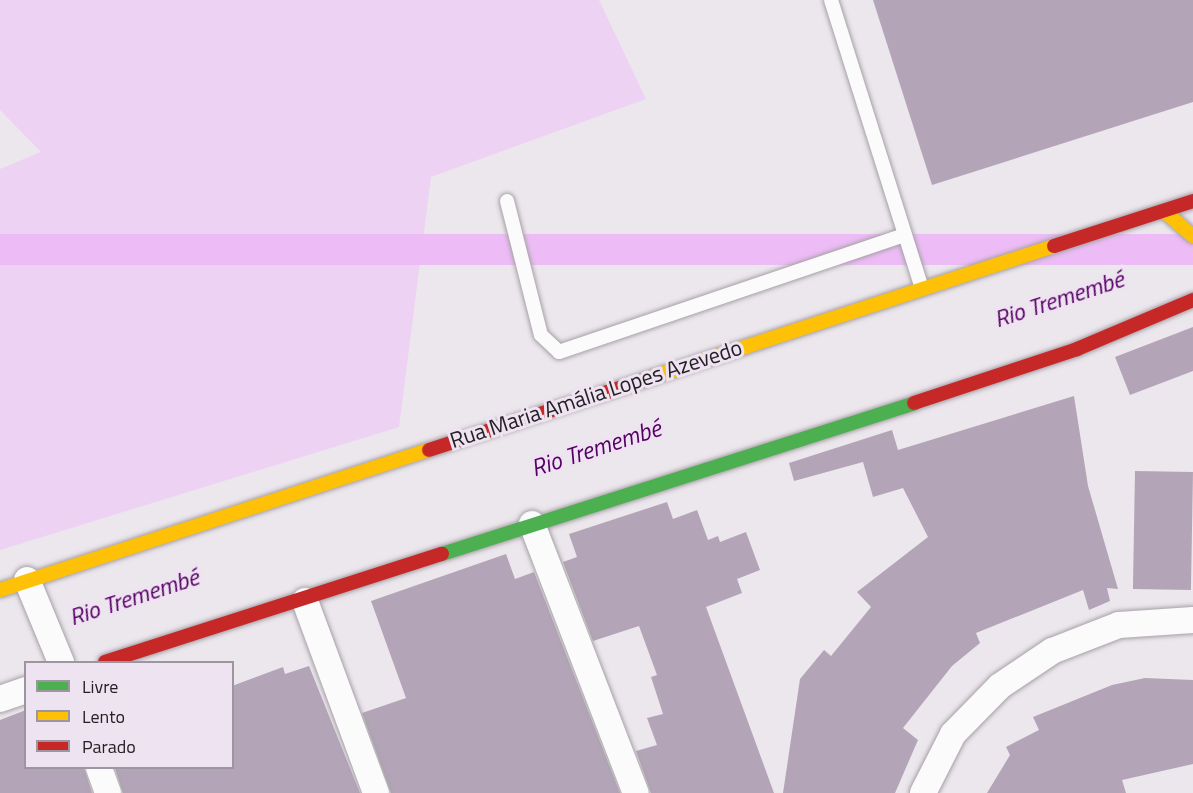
<!DOCTYPE html>
<meta charset="utf-8">
<style>
body{margin:0}
#map{position:relative;width:1193px;height:793px;overflow:hidden;background:#ece6ed;font-family:"Titillium Web",sans-serif}
div>[style]{position:absolute}
.green>*{inset:0;background:#eed2f4}
.water>*{inset:0;background:#edbcf6;transform-origin:0 0}
.building>*{inset:0;background:#b3a5b7;transform-origin:0 0}
.roads{filter:drop-shadow(0 0 2px #a6a1a6) drop-shadow(0 0 2px #a6a1a6)}
.lane>*{height:14px;margin:-7px;padding:0 7px;transform-origin:7px;border-radius:7px;background:#fcfbfc}
.street>*{height:26px;margin:-13px;padding:0 13px;transform-origin:13px;border-radius:13px;background:#fcfbfc}
.fast>*{height:14px;margin:-7px;padding:0 7px;transform-origin:7px;border-radius:7px;background:#4caf50}
.slow>*{height:14px;margin:-7px;padding:0 7px;transform-origin:7px;border-radius:7px;background:#ffc107}
.jam>*{height:14px;margin:-7px;padding:0 7px;transform-origin:7px;border-radius:7px;background:#c62828}
span{translate:-50% -50%;white-space:nowrap;text-align:center;line-height:1.15;-webkit-text-stroke:6px #eee3f0;paint-order:stroke}
.street-label{font-size:22px;color:#242025}
.water-label{font-size:24px;color:#560065;font-style:italic}
.legend{position:absolute;left:24px;top:661px;width:210px;height:108px;box-sizing:border-box;background:#eee3f0;border:2px solid #9d959f;margin:0;padding:8px 10px;list-style:none;font-size:18px;color:#242025}
.legend li{display:flex;align-items:center;gap:12px;height:30px}
.legend b{width:30px;border:2px solid #9d959f}
</style>
<div id="map">
<div class="green">
<i style="clip-path:polygon(0 0,599px 0,646px 99px,431px 177px,399px 427px,0 550px,0 169px,41px 152px,0 110px)"></i>
</div>
<div class="water">
<i style="left:1193px;top:234px;width:31px;height:1256px;rotate:90deg"></i>
</div>
<div class="building">
<i style="clip-path:polygon(873px 0,1193px 0,1193px 102px,932px 185px)"></i>
<i style="clip-path:polygon(1193px 327px,1193px 371px,1130px 395px,1115px 357px)"></i>
<i style="clip-path:polygon(1074px 396px,1088px 486px,1118px 589px,1107px 588px,1110px 601px,1089px 610px,1083px 590px,976px 633px,980px 643px,952px 666px,903px 728px,918px 740px,895px 793px,783px 793px,800px 679px,824px 650px,831px 656px,871px 607px,857px 592px,928px 537px,903px 488px,873px 497px,863px 462px,794px 481px,789px 463px,892px 430px,898px 450px)"></i>
<i style="left:1135px;top:471px;width:58px;height:118px;rotate:1deg"></i>
<i style="clip-path:polygon(667px 502px,673px 519px,697px 510px,708px 540px,718px 536px,720px 542px,746px 532px,760px 570px,737px 579px,742px 593px,706px 607px,774px 793px,651px 793px,636px 751px,657px 745px,647px 718px,663px 714px,651px 677px,657px 675px,639px 626px,593px 641px,563px 562px,577px 557px,569px 534px)"></i>
<i style="clip-path:polygon(506px 554px,515px 579px,534px 572px,620px 793px,391px 793px,362px 713px,406px 698px,371px 601px)"></i>
<i style="clip-path:polygon(309px 666px,360px 793px,123px 793px,115px 768px,232px 768px,232px 686px,283px 667px,285px 674px)"></i>
<i style="clip-path:polygon(1145px 678px,1193px 680px,1193px 764px,1122px 780px,1126px 793px,987px 793px,1010px 755px,1006px 747px,1039px 730px,1033px 717px,1112px 685px)"></i>
<i style="clip-path:polygon(26px 710px,26px 768px,84px 768px,92px 793px,0 793px,0 720px)"></i>
</div>
<div class="roads">
<div class="lane">
<i style="left:831px;top:0;width:302px;rotate:72.5deg"></i>
<i style="left:507px;top:201px;width:138px;rotate:75.8deg"></i>
<i style="left:541px;top:335px;width:25px;rotate:43deg"></i>
<i style="left:559px;top:352px;width:365px;rotate:-18.7deg"></i>
</div>
<div class="street">
<i style="left:532px;top:524px;width:288px;rotate:68.9deg"></i>
<i style="left:27px;top:580px;width:89px;rotate:67.5deg"></i>
<i style="left:305px;top:601px;width:205px;rotate:69.7deg"></i>
<i style="left:0;top:699px;width:28px;rotate:-19deg"></i>
<i style="left:99px;top:768px;width:27px;rotate:70deg"></i>
<i style="left:923px;top:793px;width:66px;rotate:-63deg"></i>
<i style="left:953px;top:734px;width:67px;rotate:-45.6deg"></i>
<i style="left:1000px;top:686px;width:63px;rotate:-33.9deg"></i>
<i style="left:1052px;top:651px;width:72px;rotate:-21.2deg"></i>
<i style="left:1119px;top:625px;width:74px;rotate:-3.9deg"></i>
</div>
<div class="fast">
<i style="left:442px;top:554px;width:496px;rotate:-17.7deg"></i>
</div>
<div class="slow">
<i style="left:1164px;top:211px;width:38px;rotate:41deg"></i>
<i style="left:644px;top:380px;width:431px;rotate:-18.1deg"></i>
<i style="left:0;top:590px;width:451px;rotate:-18.1deg"></i>
</div>
<div class="jam">
<i style="left:1054px;top:246px;width:146px;rotate:-17.9deg"></i>
<i style="left:914px;top:403px;width:172px;rotate:-18.3deg"></i>
<i style="left:1077px;top:349px;width:126px;rotate:-22.9deg"></i>
<i style="left:429px;top:450px;width:226px;rotate:-18deg"></i>
<i style="left:105px;top:662px;width:354px;rotate:-17.8deg"></i>
</div>
</div>
<div class="street-label">
<span style="left:596px;top:394px;rotate:-18deg">Rua Maria Amália Lopes Azevedo</span>
</div>
<div class="water-label">
<span style="left:1059px;top:299px;rotate:-18deg">Rio Tremembé</span>
<span style="left:596px;top:448px;rotate:-18deg">Rio Tremembé</span>
<span style="left:134px;top:597px;rotate:-18deg">Rio Tremembé</span>
</div>
<ul class="legend">
<li><b style="height:8px;background:#4caf50"></b>Livre</li>
<li><b style="height:8px;background:#ffc107"></b>Lento</li>
<li><b style="height:8px;background:#c62828"></b>Parado</li>
</ul>
</div>
